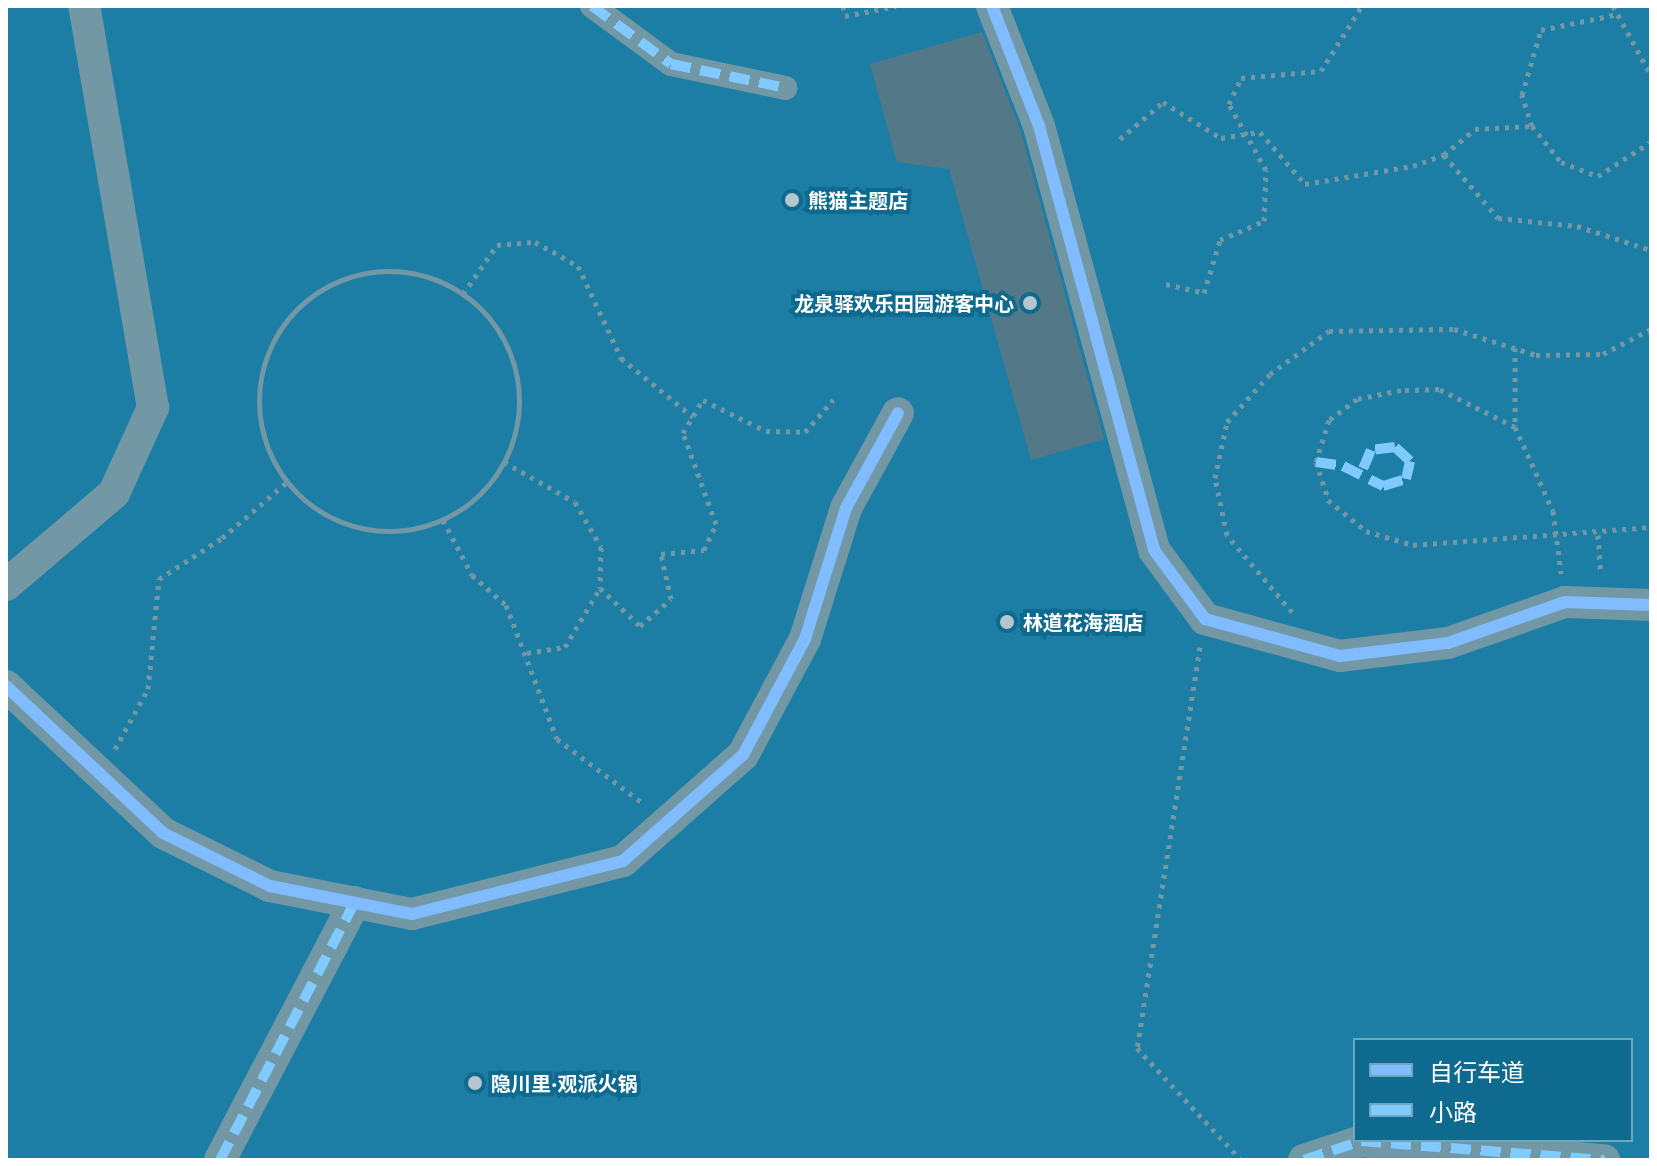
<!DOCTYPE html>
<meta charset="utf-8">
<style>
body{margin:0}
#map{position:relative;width:1657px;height:1166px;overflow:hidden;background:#2c5d72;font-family:"Golos Text","Noto Sans SC",sans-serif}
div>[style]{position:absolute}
.green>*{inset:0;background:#1c7ea4}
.building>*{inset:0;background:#537989}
.path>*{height:5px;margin-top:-2.5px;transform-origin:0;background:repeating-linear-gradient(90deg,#7398a5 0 4px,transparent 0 10px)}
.path>.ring{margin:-2.5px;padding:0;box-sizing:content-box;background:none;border:5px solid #7398a5;border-radius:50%}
.pedestrian>*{height:24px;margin:-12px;padding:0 12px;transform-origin:12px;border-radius:12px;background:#7398a5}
.minor>*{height:32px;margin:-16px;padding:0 16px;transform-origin:16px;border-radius:16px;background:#7398a5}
.quiet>*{height:10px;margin-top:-5px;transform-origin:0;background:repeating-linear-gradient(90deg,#80caff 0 20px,transparent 0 30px)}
.cycleway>*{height:12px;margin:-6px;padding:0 6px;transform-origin:6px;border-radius:6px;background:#80bcff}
.dots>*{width:22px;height:22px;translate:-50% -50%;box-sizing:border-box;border:4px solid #0f6a8f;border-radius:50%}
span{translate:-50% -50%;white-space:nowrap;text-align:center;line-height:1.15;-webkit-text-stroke:8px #0f6a8f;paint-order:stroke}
.poi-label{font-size:20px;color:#fff;font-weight:700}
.left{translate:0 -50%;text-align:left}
.right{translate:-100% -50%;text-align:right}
.frame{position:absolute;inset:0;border:8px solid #fff;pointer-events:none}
.legend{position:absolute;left:1353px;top:1038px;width:280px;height:104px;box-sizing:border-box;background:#0f6a8f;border:2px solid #6fa6bc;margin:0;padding:10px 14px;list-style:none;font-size:24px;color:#fff}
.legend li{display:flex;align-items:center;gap:16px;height:40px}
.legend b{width:40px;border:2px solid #6fa6bc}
</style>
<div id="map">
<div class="green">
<i style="clip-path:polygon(evenodd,6px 6px,1651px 6px,1651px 1160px,6px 1160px,6px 6px,1355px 1040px,1631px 1040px,1631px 1140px,1355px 1140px,1355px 1040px)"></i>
</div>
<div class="building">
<i style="clip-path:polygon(982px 32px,1021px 132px,1104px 439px,1031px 460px,949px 169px,897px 162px,870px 64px)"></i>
</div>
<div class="path">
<i style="left:843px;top:6px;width:10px;rotate:79deg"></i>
<i style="left:845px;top:16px;width:52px;rotate:-11.1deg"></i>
<i style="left:1613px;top:6px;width:79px;rotate:61.2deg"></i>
<i style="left:1532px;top:126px;width:33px;rotate:-108deg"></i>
<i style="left:1522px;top:95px;width:68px;rotate:-73.7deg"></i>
<i style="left:1541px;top:30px;width:79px;rotate:-11.7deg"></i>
<i style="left:1120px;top:139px;width:57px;rotate:-40.7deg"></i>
<i style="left:1163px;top:102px;width:68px;rotate:31.8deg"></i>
<i style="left:1221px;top:138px;width:39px;rotate:-9deg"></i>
<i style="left:1260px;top:132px;width:69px;rotate:49.1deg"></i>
<i style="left:1305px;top:184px;width:109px;rotate:-9.5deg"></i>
<i style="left:1413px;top:166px;width:33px;rotate:-20deg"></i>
<i style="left:1444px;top:155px;width:40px;rotate:-40deg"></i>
<i style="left:1475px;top:129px;width:57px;rotate:-3deg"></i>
<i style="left:1532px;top:126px;width:46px;rotate:51.1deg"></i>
<i style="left:1561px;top:162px;width:40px;rotate:21deg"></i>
<i style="left:1598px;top:176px;width:63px;rotate:-32.7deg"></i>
<i style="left:1444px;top:155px;width:83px;rotate:49.4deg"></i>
<i style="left:1498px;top:218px;width:79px;rotate:5.8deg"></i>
<i style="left:1577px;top:226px;width:78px;rotate:18deg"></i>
<i class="ring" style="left:259px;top:271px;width:255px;height:255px"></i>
<i style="left:1166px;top:284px;width:39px;rotate:13deg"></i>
<i style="left:1204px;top:293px;width:55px;rotate:-73.2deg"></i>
<i style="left:1220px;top:240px;width:48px;rotate:-23.4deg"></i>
<i style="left:1264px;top:221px;width:51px;rotate:-87.8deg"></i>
<i style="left:1266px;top:170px;width:76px;rotate:-119.3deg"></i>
<i style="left:1229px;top:104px;width:29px;rotate:-65deg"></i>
<i style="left:1241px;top:78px;width:80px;rotate:-5deg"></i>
<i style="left:1321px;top:71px;width:77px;rotate:-57.8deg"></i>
<i style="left:463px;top:294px;width:60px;rotate:-55.2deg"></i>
<i style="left:497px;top:245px;width:38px;rotate:-5deg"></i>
<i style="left:535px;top:242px;width:49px;rotate:29.2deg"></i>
<i style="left:578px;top:266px;width:102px;rotate:64.9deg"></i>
<i style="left:621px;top:358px;width:93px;rotate:39.3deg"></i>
<i style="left:1515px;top:348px;width:79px;rotate:90deg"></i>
<i style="left:1515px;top:427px;width:92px;rotate:65.7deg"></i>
<i style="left:1553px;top:511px;width:63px;rotate:82.6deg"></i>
<i style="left:1515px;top:427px;width:85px;rotate:-153.4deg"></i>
<i style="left:1439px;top:389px;width:38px;rotate:178deg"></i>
<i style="left:1401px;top:390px;width:45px;rotate:168.4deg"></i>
<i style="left:1357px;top:399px;width:35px;rotate:143deg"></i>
<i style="left:1329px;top:420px;width:44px;rotate:107.2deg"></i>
<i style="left:1316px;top:462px;width:40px;rotate:72deg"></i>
<i style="left:1328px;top:500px;width:49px;rotate:39.2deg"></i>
<i style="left:1366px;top:531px;width:49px;rotate:16.6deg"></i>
<i style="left:1413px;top:545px;width:239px;rotate:-4.3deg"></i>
<i style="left:504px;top:462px;width:81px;rotate:29.4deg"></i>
<i style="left:575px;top:502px;width:52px;rotate:60deg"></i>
<i style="left:601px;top:547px;width:41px;rotate:91.4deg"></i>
<i style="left:443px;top:520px;width:62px;rotate:62.2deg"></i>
<i style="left:472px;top:575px;width:45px;rotate:41.4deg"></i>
<i style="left:506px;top:605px;width:143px;rotate:69.2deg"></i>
<i style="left:557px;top:739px;width:109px;rotate:36.8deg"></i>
<i style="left:1598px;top:535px;width:39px;rotate:86deg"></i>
<i style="left:1292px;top:612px;width:101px;rotate:-130.2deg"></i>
<i style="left:1227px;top:535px;width:58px;rotate:-101.9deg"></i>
<i style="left:1215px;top:478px;width:57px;rotate:-77.9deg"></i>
<i style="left:1227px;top:422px;width:64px;rotate:-48.1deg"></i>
<i style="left:1270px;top:374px;width:73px;rotate:-36.1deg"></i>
<i style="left:1329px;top:331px;width:125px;rotate:-0.9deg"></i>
<i style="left:1454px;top:329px;width:86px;rotate:17.6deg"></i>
<i style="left:1536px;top:355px;width:67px;rotate:-0.9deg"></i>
<i style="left:1603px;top:354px;width:54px;rotate:-27.5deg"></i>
<i style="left:1200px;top:647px;width:406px;rotate:98.9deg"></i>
<i style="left:1137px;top:1048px;width:153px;rotate:47.1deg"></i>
<i style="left:527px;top:653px;width:38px;rotate:-9deg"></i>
<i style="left:565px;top:647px;width:69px;rotate:-59.3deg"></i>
<i style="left:600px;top:588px;width:55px;rotate:43.5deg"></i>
<i style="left:640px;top:626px;width:41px;rotate:-41.1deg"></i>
<i style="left:671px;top:599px;width:46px;rotate:-102.5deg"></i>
<i style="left:661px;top:554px;width:43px;rotate:-5.3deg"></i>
<i style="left:704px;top:550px;width:29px;rotate:-65deg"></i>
<i style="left:716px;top:524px;width:97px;rotate:-109.9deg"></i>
<i style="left:683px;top:433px;width:39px;rotate:-59deg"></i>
<i style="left:703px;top:400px;width:70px;rotate:26.2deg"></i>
<i style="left:766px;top:431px;width:39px;rotate:1deg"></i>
<i style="left:805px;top:432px;width:43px;rotate:-48.8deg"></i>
<i style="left:115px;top:749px;width:68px;rotate:-61.2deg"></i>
<i style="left:148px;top:689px;width:111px;rotate:-84.3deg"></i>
<i style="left:159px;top:579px;width:75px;rotate:-33.1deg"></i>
<i style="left:222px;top:538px;width:86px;rotate:-40.7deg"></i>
</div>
<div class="pedestrian">
<i style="left:592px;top:6px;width:98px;rotate:36.3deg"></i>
<i style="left:671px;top:64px;width:117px;rotate:11.8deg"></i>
</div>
<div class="minor">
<i style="left:992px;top:6px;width:129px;rotate:68.6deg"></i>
<i style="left:1039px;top:126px;width:439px;rotate:74.8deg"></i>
<i style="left:1154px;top:550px;width:86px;rotate:53.5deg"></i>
<i style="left:1205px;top:619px;width:140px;rotate:15.3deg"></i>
<i style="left:1340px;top:656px;width:109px;rotate:-6.9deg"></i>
<i style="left:1448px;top:643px;width:124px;rotate:-19.3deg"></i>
<i style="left:1565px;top:602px;width:86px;rotate:2deg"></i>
<i style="left:6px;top:585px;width:142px;rotate:-40.4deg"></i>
<i style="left:114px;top:493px;width:94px;rotate:-65.4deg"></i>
<i style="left:153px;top:408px;width:408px;rotate:-99.7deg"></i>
<i style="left:6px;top:686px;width:215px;rotate:43.1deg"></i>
<i style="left:163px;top:833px;width:119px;rotate:26.4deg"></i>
<i style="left:270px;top:886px;width:145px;rotate:11.2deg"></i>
<i style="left:412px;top:914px;width:218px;rotate:-14.1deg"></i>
<i style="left:623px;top:861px;width:160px;rotate:-41.5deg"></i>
<i style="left:743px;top:755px;width:132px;rotate:-61.9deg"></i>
<i style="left:805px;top:639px;width:137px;rotate:-72.6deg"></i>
<i style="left:846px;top:508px;width:108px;rotate:-61.3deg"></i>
<i style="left:220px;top:1160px;width:291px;rotate:-62.4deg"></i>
<i style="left:1304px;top:1160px;width:60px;rotate:-18.4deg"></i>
<i style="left:1361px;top:1141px;width:244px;rotate:4.5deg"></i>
</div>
<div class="quiet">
<i style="left:592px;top:6px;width:98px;rotate:36.3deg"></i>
<i style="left:671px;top:64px;width:117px;rotate:11.8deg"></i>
<i style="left:1316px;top:462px;width:27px;rotate:8deg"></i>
<i style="left:1343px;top:466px;width:45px;rotate:26.6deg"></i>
<i style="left:1383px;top:486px;width:24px;rotate:-17deg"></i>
<i style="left:1406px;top:479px;width:18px;rotate:-77deg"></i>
<i style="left:1410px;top:461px;width:21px;rotate:-137deg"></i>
<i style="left:1395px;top:447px;width:24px;rotate:173deg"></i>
<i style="left:1371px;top:450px;width:25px;rotate:113deg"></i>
<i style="left:220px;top:1160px;width:291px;rotate:-62.4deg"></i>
<i style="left:1304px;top:1160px;width:60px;rotate:-18.4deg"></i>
<i style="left:1361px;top:1141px;width:244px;rotate:4.5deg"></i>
</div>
<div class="cycleway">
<i style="left:992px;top:6px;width:129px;rotate:68.6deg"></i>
<i style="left:1039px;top:126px;width:439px;rotate:74.8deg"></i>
<i style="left:1154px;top:550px;width:86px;rotate:53.5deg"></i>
<i style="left:1205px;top:619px;width:140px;rotate:15.3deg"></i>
<i style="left:1340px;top:656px;width:109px;rotate:-6.9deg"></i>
<i style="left:1448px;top:643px;width:124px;rotate:-19.3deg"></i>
<i style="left:1565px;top:602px;width:86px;rotate:2deg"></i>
<i style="left:6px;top:686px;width:215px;rotate:43.1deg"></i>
<i style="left:163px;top:833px;width:119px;rotate:26.4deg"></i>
<i style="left:270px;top:886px;width:145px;rotate:11.2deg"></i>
<i style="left:412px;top:914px;width:218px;rotate:-14.1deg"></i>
<i style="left:623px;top:861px;width:160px;rotate:-41.5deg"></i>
<i style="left:743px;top:755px;width:132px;rotate:-61.9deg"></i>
<i style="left:805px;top:639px;width:137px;rotate:-72.6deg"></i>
<i style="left:846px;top:508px;width:108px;rotate:-61.3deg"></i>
</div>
<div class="dots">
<i style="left:792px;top:200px;background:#b5c6ce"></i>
<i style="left:1030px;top:303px;background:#b5c6ce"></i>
<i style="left:1007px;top:622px;background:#b5c6ce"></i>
<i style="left:475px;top:1083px;background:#b5c6ce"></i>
</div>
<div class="poi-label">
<span class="left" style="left:808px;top:200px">熊猫主题店</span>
<span class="right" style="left:1014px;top:303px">龙泉驿欢乐田园游客中心</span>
<span class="left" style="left:1023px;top:622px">林道花海酒店</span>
<span class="left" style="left:491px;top:1083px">隐川里·观派火锅</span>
</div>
<div class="frame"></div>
<ul class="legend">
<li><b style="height:10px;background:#80bcff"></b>自行车道</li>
<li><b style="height:10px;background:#80caff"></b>小路</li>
</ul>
</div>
